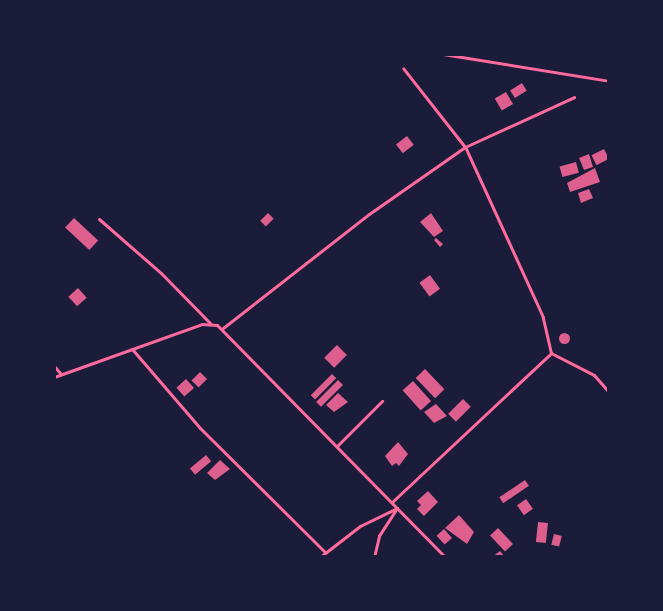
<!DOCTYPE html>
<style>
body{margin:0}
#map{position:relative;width:663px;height:611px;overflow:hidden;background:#1b1b3a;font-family:"Archivo Narrow",sans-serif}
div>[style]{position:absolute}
.building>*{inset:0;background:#dd5f8e;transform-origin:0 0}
.round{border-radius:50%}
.minor>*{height:3px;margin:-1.5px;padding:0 1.5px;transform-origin:1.5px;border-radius:1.5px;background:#ff6b9d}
span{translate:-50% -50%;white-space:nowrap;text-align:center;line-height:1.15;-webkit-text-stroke:4.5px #1b1b3a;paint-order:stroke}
.frame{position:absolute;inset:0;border:56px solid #1b1b3a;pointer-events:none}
</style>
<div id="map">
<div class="building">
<i style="left:522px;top:83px;width:9px;height:14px;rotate:58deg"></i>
<i style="left:506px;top:92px;width:14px;height:13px;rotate:60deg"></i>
<i style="left:407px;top:136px;width:11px;height:14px;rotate:52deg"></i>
<i style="left:604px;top:149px;width:11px;height:14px;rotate:63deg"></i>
<i style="clip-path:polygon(589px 154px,593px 167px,584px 170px,579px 158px)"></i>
<i style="left:576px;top:162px;width:11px;height:17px;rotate:75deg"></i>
<i style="clip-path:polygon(595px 168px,600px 182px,570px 192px,567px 183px)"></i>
<i style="clip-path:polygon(589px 189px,593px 198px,581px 203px,578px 193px)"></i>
<i style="left:268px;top:213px;width:8px;height:11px;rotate:45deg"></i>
<i style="clip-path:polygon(431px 213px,443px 231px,434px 237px,420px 222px)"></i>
<i style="left:74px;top:218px;width:33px;height:13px;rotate:43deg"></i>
<i style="clip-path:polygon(436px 238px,443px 244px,440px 247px,434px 240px)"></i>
<i style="left:430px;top:275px;width:17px;height:13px;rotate:54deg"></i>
<i style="left:78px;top:288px;width:13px;height:13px;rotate:48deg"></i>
<i class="round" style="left:558.5px;top:332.5px;width:11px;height:11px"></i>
<i style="left:337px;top:345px;width:14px;height:18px;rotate:45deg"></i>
<i style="left:425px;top:369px;width:28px;height:13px;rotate:46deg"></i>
<i style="left:200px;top:372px;width:10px;height:12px;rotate:45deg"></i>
<i style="left:332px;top:374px;width:6px;height:30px;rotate:45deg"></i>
<i style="left:186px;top:379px;width:12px;height:13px;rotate:48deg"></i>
<i style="left:338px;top:380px;width:7px;height:31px;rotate:45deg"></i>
<i style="left:413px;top:381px;width:27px;height:14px;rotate:48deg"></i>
<i style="clip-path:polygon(338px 393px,348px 402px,334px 412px,326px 405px)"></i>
<i style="left:463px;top:399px;width:11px;height:21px;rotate:45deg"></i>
<i style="clip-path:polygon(436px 404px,447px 416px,434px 423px,424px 412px)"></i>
<i style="clip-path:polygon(398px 442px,408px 454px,399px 466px,396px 463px,392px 466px,385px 456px)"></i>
<i style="left:206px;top:455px;width:8px;height:21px;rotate:50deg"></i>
<i style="clip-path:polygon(220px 460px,230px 469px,215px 480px,207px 473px)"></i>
<i style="left:525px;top:480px;width:7px;height:31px;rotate:56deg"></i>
<i style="clip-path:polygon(428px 491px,438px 502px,424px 516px,417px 509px,421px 505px,417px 501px)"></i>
<i style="left:526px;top:499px;width:12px;height:11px;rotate:55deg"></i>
<i style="clip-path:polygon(459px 515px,474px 532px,467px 544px,445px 528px)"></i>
<i style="left:538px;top:522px;width:10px;height:20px;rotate:6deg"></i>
<i style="left:498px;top:528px;width:22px;height:11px;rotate:47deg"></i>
<i style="left:444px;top:529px;width:12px;height:10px;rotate:48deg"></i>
<i style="left:554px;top:534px;width:8px;height:11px;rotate:14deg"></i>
<i style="clip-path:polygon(500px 551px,505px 557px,492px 557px)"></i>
</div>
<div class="minor">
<i style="left:443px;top:54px;width:168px;rotate:9.2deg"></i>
<i style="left:99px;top:219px;width:82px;rotate:41.1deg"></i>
<i style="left:161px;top:273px;width:71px;rotate:45.6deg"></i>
<i style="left:223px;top:328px;width:185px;rotate:-38deg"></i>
<i style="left:369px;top:214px;width:117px;rotate:-34.9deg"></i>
<i style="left:465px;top:147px;width:120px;rotate:-24.6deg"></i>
<i style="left:132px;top:349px;width:104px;rotate:49.3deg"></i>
<i style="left:200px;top:428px;width:176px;rotate:44.8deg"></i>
<i style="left:551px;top:353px;width:48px;rotate:27.1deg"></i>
<i style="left:594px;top:375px;width:23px;rotate:49deg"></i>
<i style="left:54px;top:366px;width:11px;rotate:49deg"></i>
<i style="left:54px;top:377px;width:157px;rotate:-19.7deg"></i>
<i style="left:202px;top:324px;width:15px;rotate:4deg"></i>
<i style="left:217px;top:325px;width:325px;rotate:45.5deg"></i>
<i style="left:337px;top:446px;width:64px;rotate:-45deg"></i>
<i style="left:392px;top:502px;width:218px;rotate:-43.1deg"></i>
<i style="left:551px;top:353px;width:37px;rotate:-103deg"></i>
<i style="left:543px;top:317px;width:187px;rotate:-114.6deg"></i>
<i style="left:465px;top:147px;width:100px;rotate:-128.1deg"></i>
<i style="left:320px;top:557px;width:51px;rotate:-37.8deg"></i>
<i style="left:360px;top:526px;width:41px;rotate:-25.9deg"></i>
<i style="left:397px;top:508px;width:33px;rotate:123deg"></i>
<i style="left:379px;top:536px;width:22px;rotate:103deg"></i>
</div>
<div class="frame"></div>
</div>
